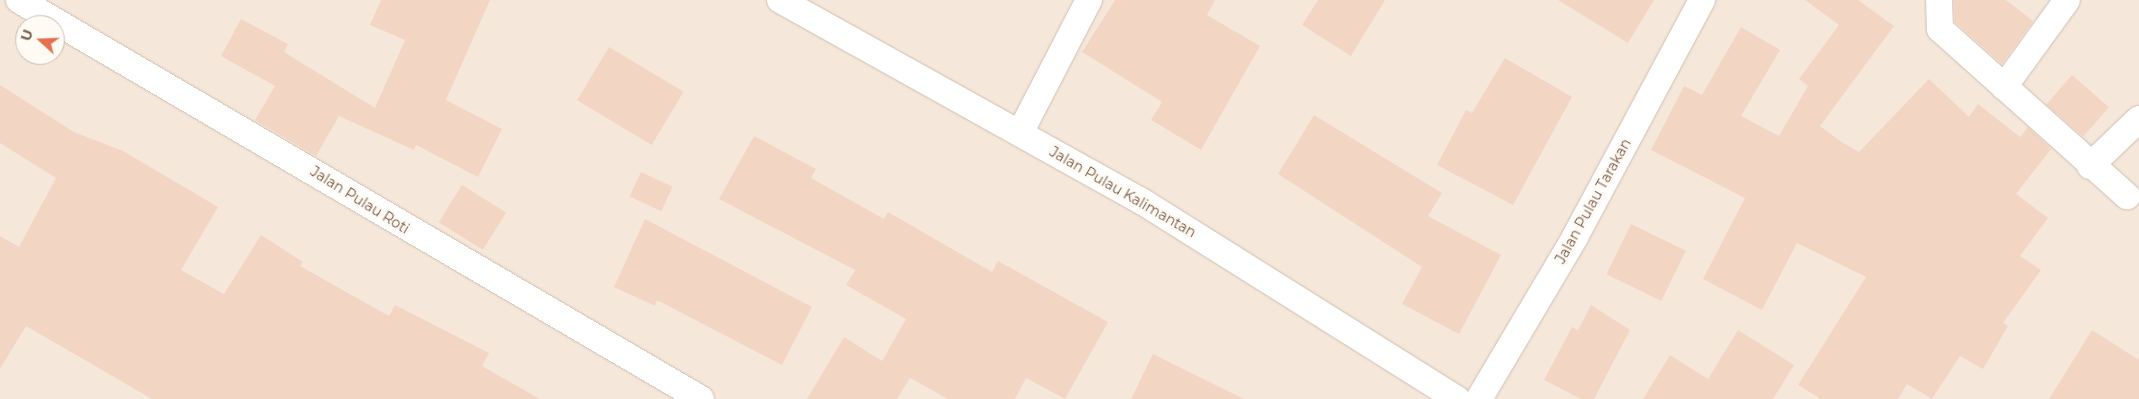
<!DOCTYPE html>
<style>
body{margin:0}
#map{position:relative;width:2139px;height:399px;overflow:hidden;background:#fdf6ec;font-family:Montserrat,sans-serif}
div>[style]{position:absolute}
.residential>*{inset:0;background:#f5e8da}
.building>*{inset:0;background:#f3d5c3;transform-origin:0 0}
.roads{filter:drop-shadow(0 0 1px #d1beb0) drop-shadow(0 0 1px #d1beb0)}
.minor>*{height:26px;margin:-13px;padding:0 13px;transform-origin:13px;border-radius:13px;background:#fff}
span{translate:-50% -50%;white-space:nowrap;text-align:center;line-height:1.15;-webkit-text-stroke:5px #fffaf3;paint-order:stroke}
.street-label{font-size:14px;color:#7a5c4d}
.north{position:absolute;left:15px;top:15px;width:50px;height:50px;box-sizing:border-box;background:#fffaf3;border:1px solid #cabbb1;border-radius:50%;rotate:290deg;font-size:14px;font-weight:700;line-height:20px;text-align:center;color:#7a5c4d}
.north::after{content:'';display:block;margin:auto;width:18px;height:22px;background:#e76f51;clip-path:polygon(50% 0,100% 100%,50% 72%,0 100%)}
</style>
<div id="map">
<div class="residential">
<i style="clip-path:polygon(evenodd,0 0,2139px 0,2139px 399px,0 399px,0 0,25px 25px,55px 25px,55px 55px,25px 55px,25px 25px)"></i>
</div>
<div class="building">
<i style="clip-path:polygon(381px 0,490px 0,446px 100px,502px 129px,478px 177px,416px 145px,414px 150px,339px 116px,316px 156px,255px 120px,275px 86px,221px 56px,241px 19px,288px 44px,284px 52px,375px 108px,405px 40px,370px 25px)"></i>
<i style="clip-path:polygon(1115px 0,1215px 0,1207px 15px,1260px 46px,1201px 150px,1151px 120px,1162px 102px,1082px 52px)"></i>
<i style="clip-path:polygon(1318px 0,1385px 0,1351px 56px,1302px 25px)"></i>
<i style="clip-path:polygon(1558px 0,1654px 0,1628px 43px)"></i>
<i style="clip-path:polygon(1805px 0,1858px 0,1894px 26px,1820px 126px,1840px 141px,1859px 152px,1929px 79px,1969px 117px,1978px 104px,2020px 137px,2028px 127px,2051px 149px,2016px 194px,2048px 218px,2020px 256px,2041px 270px,2003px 323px,2008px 326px,1983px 369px,1960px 356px,1932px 399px,1907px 384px,1898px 399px,1821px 399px,1798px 385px,1866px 277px,1797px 243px,1762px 310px,1703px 279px,1745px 198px,1651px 150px,1684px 86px,1702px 95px,1741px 27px,1780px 50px,1741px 116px,1779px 136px,1808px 86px,1799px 79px,1839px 25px)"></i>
<i style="clip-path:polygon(1954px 0,2006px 0,2033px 21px,2002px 64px,1955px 22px)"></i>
<i style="left:609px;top:47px;width:87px;height:62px;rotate:31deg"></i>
<i style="clip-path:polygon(1505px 58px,1572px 97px,1513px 205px,1437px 165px,1466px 110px,1472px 113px)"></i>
<i style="left:2072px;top:75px;width:49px;height:39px;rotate:41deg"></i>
<i style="clip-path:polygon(0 85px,74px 132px,123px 151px,218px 207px,181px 270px,224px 294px,261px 235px,303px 262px,300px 266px,389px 316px,395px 305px,489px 353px,482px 366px,540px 399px,152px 399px,26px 326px,0 369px,0 236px,19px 247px,56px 178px,0 143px)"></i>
<i style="clip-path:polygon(1314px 115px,1442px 193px,1428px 216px,1501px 255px,1459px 334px,1402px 304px,1422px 267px,1278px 174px)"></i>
<i style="clip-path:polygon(754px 136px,816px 169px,811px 178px,884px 219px,888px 212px,992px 272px,998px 261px,1108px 322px,1065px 399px,1026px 378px,1015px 399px,948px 399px,910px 378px,897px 399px,807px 399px,844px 337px,882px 361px,906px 319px,846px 285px,855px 270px,719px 199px)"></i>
<i style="left:641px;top:172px;width:35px;height:27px;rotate:25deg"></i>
<i style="left:462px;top:185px;width:52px;height:44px;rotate:32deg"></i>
<i style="clip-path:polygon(645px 219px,812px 307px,782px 365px,657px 300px,655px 306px,614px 287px)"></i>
<i style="left:1631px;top:224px;width:61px;height:56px;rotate:26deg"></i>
<i style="clip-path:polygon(1591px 305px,1630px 330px,1594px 399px,1581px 399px,1544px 380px,1572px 327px,1578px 330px)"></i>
<i style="clip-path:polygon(1738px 330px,1794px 365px,1773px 399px,1643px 399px,1670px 355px,1708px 379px)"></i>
<i style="clip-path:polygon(2092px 330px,2139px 360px,2139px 399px,2049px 399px)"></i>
<i style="clip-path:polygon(1153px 354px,1244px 399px,1131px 399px)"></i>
</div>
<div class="roads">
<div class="minor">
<i style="left:19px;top:0;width:790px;rotate:30.33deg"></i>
<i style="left:780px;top:0;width:415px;rotate:29.1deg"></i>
<i style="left:1143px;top:202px;width:371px;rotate:32.1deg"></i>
<i style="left:1939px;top:0;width:29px;rotate:88deg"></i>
<i style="left:1940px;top:29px;width:251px;rotate:41.8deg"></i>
<i style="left:2004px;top:87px;width:107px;rotate:-54.1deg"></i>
<i style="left:1020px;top:133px;width:150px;rotate:-62.6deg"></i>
<i style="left:2090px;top:166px;width:68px;rotate:-43.8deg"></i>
<i style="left:1479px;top:399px;width:188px;rotate:-59.3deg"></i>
<i style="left:1575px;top:237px;width:269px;rotate:-61.8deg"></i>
</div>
</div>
<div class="street-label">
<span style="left:1123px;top:192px;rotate:30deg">Jalan Pulau Kalimantan</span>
<span style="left:360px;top:200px;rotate:32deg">Jalan Pulau Roti</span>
<span style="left:1593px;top:201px;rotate:-61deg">Jalan Pulau Tarakan</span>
</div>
<div class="north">U</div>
</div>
